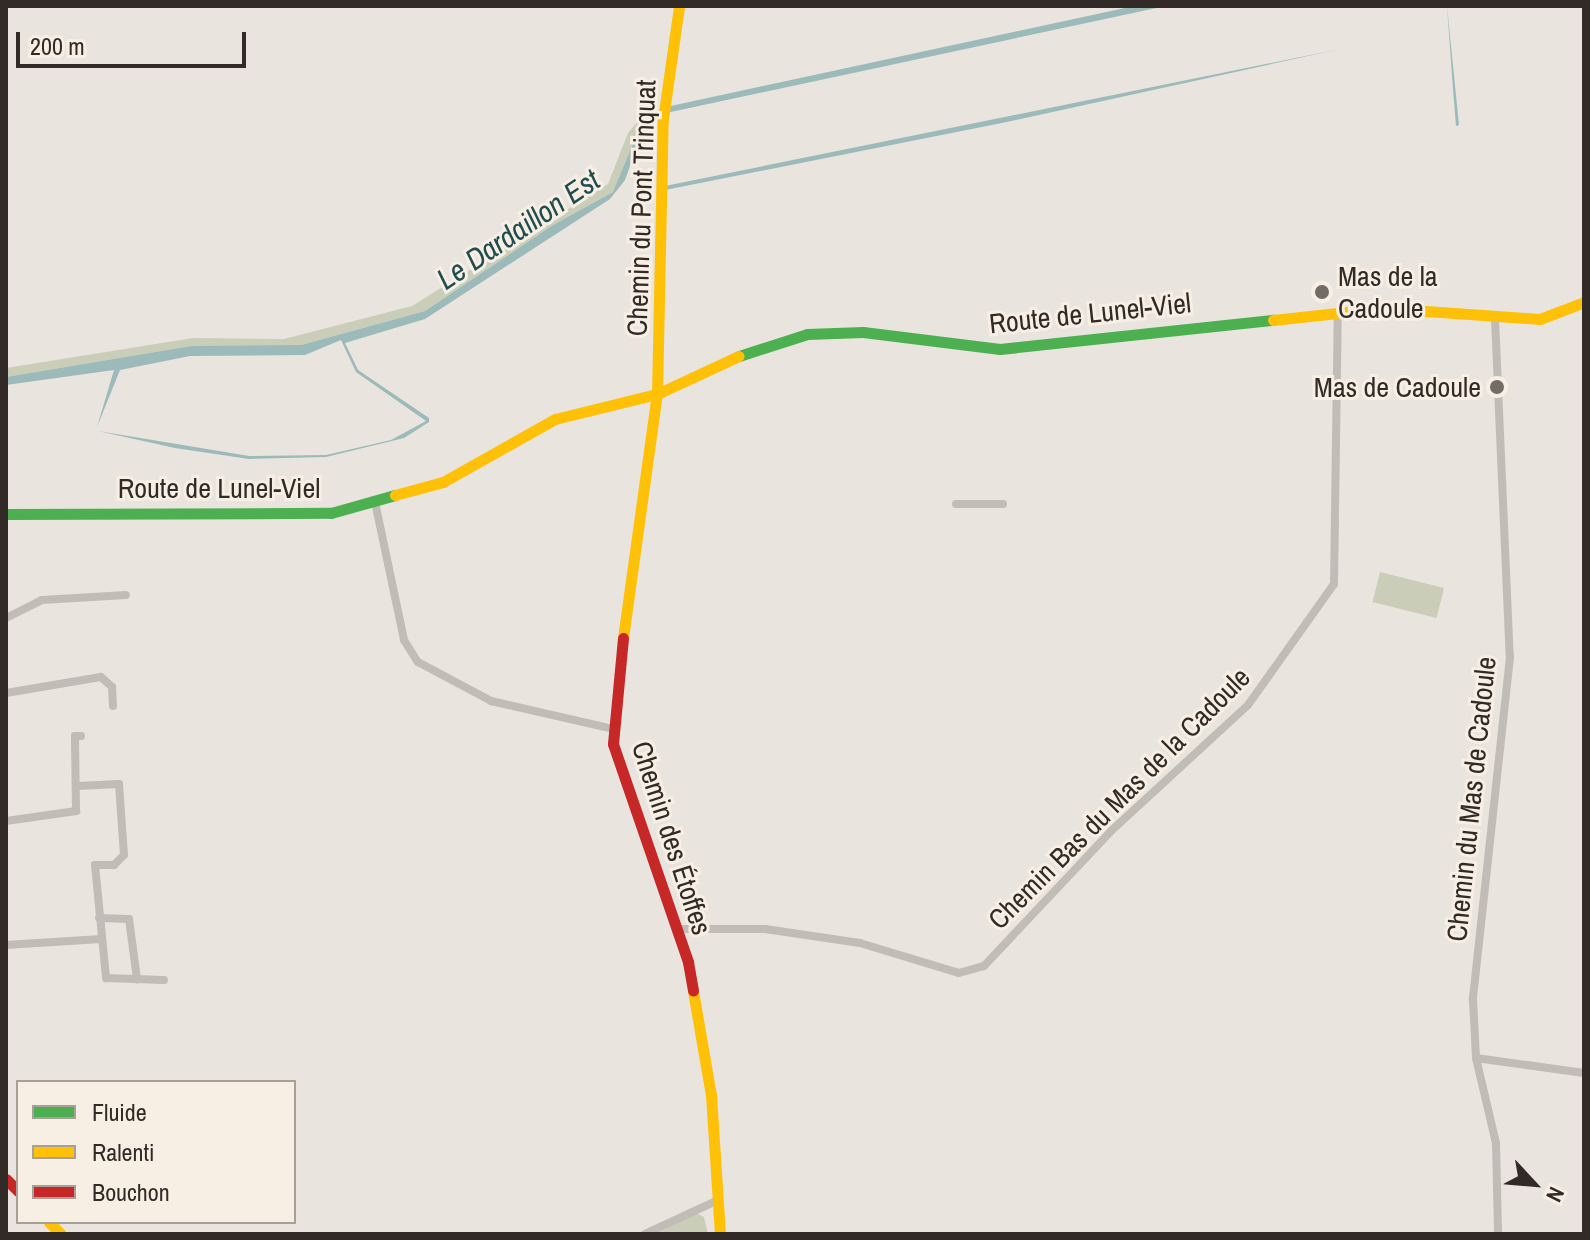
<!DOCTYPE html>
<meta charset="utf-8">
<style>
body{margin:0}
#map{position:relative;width:1590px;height:1240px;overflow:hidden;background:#e9e4de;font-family:"Archivo Narrow",sans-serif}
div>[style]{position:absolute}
.green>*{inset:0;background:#caceb9;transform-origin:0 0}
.water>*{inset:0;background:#9bbab9}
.street>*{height:8px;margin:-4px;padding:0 4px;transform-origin:4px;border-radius:4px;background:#c2bcb7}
.fast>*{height:11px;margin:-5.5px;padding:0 5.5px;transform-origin:5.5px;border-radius:5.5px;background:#4caf50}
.slow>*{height:11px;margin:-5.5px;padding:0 5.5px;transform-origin:5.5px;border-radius:5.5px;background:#ffc107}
.jam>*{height:11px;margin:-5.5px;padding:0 5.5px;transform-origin:5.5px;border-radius:5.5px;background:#c62828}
.dots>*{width:22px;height:22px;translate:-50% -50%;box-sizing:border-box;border:4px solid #f7eee4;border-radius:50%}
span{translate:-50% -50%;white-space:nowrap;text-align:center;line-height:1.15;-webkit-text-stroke:6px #f7eee4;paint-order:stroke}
.street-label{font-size:28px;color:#322a26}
.poi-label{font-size:28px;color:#322a26}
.left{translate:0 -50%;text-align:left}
.right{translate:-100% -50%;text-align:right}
.water-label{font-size:30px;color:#204d50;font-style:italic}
.frame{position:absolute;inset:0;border:8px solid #322a26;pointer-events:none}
.legend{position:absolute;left:16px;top:1080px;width:280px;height:144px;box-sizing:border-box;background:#f7eee4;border:2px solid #a8a098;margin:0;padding:10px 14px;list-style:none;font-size:24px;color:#322a26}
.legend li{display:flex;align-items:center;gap:16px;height:40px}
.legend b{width:40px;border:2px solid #a8a098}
.north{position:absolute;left:1494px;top:1144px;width:80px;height:80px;-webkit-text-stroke:6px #f7eee4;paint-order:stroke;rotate:116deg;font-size:22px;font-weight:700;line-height:32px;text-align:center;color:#322a26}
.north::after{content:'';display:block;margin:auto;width:28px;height:36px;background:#322a26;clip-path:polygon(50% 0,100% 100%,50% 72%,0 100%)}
.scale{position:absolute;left:16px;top:32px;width:230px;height:36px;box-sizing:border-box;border:4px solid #322a26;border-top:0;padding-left:10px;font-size:24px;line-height:28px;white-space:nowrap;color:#322a26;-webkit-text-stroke:6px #f7eee4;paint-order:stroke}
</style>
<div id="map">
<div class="green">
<i style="clip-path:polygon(657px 99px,613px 192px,553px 225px,425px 311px,297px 346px,191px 346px,6px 377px,6px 368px,193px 338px,284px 339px,412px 306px,608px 184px,628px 133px)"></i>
<i style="left:1380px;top:572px;width:66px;height:31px;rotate:14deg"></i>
<i style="clip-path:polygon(696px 1213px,704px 1217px,708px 1234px,656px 1234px)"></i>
</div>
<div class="water">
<i style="clip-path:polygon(1134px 6px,1166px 6px,666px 113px,666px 107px)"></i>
<i style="clip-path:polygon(1447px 6px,1459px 125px,1456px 126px,1453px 89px)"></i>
<i style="clip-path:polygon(1340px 49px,1002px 123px,665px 190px,665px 186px)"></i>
<i style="clip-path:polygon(656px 112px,652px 131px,639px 141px,625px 180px,610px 199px,425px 319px,345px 343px,358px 370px,429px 418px,429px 422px,404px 438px,326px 457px,249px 459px,175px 448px,98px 431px,249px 456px,326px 455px,391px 440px,426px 421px,356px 372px,341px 340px,305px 355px,190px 356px,120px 370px,97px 427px,114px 370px,6px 385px,6px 377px,191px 346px,301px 345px,425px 311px,553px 225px,613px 192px,636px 137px)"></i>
</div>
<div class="street">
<i style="left:1495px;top:319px;width:338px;rotate:87.5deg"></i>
<i style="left:1510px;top:657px;width:345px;rotate:96.2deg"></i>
<i style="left:1473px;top:1000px;width:58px;rotate:87deg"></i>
<i style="left:1476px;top:1058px;width:87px;rotate:76.8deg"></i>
<i style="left:1496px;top:1143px;width:91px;rotate:88.7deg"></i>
<i style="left:375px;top:502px;width:141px;rotate:78.1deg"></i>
<i style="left:404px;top:640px;width:26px;rotate:58deg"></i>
<i style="left:418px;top:662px;width:83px;rotate:28.1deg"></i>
<i style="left:491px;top:701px;width:125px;rotate:12.9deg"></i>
<i style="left:956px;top:504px;width:47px"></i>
<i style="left:6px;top:618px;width:40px;rotate:-26.6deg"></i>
<i style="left:42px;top:600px;width:84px;rotate:-3.4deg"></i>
<i style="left:6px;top:693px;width:96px;rotate:-9.6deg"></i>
<i style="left:101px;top:677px;width:15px;rotate:42deg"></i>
<i style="left:112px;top:687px;width:19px;rotate:87deg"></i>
<i style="left:77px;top:786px;width:42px;rotate:-2.7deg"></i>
<i style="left:119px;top:784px;width:71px;rotate:86deg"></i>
<i style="left:124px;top:855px;width:14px;rotate:135deg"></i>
<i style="left:114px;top:865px;width:19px;rotate:180deg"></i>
<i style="left:95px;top:865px;width:114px;rotate:84.4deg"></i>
<i style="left:106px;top:978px;width:58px;rotate:2deg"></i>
<i style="left:6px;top:821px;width:71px;rotate:-8.1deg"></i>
<i style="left:76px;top:811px;width:75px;rotate:-90.8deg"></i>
<i style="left:75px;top:736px;width:6px"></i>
<i style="left:99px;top:918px;width:30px;rotate:2deg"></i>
<i style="left:129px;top:919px;width:61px;rotate:82.4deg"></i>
<i style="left:678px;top:929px;width:87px"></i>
<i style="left:765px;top:929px;width:96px;rotate:8.4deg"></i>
<i style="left:860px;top:943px;width:103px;rotate:16.9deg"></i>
<i style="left:959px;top:973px;width:26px;rotate:-16deg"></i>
<i style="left:984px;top:966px;width:185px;rotate:-46.7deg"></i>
<i style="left:1111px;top:831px;width:186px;rotate:-42.6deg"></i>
<i style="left:1248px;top:705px;width:148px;rotate:-54.6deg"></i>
<i style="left:1334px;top:584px;width:271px;rotate:-89.2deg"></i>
<i style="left:6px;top:945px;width:95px;rotate:-3.6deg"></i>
<i style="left:1476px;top:1058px;width:109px;rotate:7.9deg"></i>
<i style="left:645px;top:1234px;width:78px;rotate:-24.9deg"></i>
</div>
<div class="fast">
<i style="left:739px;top:356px;width:71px;rotate:-17.9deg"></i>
<i style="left:807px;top:334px;width:56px;rotate:-2deg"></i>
<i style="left:863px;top:332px;width:138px;rotate:7.1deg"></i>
<i style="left:1000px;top:349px;width:275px;rotate:-6.1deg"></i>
<i style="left:6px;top:514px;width:325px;rotate:-0.2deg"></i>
<i style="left:331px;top:513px;width:66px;rotate:-15.7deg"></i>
</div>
<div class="slow">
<i style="left:1273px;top:320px;width:111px;rotate:-6.2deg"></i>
<i style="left:1383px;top:308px;width:157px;rotate:4deg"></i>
<i style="left:1540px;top:319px;width:47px;rotate:-21.1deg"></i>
<i style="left:395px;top:495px;width:50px;rotate:-15.2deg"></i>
<i style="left:443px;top:482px;width:129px;rotate:-29.4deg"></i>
<i style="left:555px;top:419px;width:105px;rotate:-13.8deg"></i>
<i style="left:657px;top:394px;width:90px;rotate:-24.9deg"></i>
<i style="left:623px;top:638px;width:246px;rotate:-82.1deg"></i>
<i style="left:657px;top:394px;width:275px;rotate:-88.8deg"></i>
<i style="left:663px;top:119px;width:114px;rotate:-81.9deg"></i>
<i style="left:693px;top:991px;width:106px;rotate:80.2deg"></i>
<i style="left:711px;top:1095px;width:139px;rotate:86.3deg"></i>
<i style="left:49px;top:1222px;width:17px;rotate:45deg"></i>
</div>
<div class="jam">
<i style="left:623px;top:638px;width:106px;rotate:95.4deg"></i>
<i style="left:613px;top:744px;width:231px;rotate:71deg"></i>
<i style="left:688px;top:962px;width:29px;rotate:80deg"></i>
<i style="left:6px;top:1179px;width:17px;rotate:45deg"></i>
</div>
<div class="dots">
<i style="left:1322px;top:292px;background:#726b66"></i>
<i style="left:1497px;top:387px;background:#726b66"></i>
</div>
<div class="street-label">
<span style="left:641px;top:208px;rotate:-88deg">Chemin du Pont Trinquat</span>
<span style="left:1090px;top:313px;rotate:-6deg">Route de Lunel-Viel</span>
<span style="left:219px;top:488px">Route de Lunel-Viel</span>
<span style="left:1119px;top:798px;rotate:-45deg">Chemin Bas du Mas de la Cadoule</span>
<span style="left:1471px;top:799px;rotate:-84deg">Chemin du Mas de Cadoule</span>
<span style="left:672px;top:838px;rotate:72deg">Chemin des Étoffes</span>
</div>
<div class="poi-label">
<span class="left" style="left:1338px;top:292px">Mas de la<br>Cadoule</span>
<span class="right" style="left:1481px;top:387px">Mas de Cadoule</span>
</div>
<div class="water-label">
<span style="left:518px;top:229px;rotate:-34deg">Le Dardaillon Est</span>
</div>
<div class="frame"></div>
<ul class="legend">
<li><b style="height:10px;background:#4caf50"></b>Fluide</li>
<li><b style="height:10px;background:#ffc107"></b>Ralenti</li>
<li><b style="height:10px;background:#c62828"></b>Bouchon</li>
</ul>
<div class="north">N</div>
<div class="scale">200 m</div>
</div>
